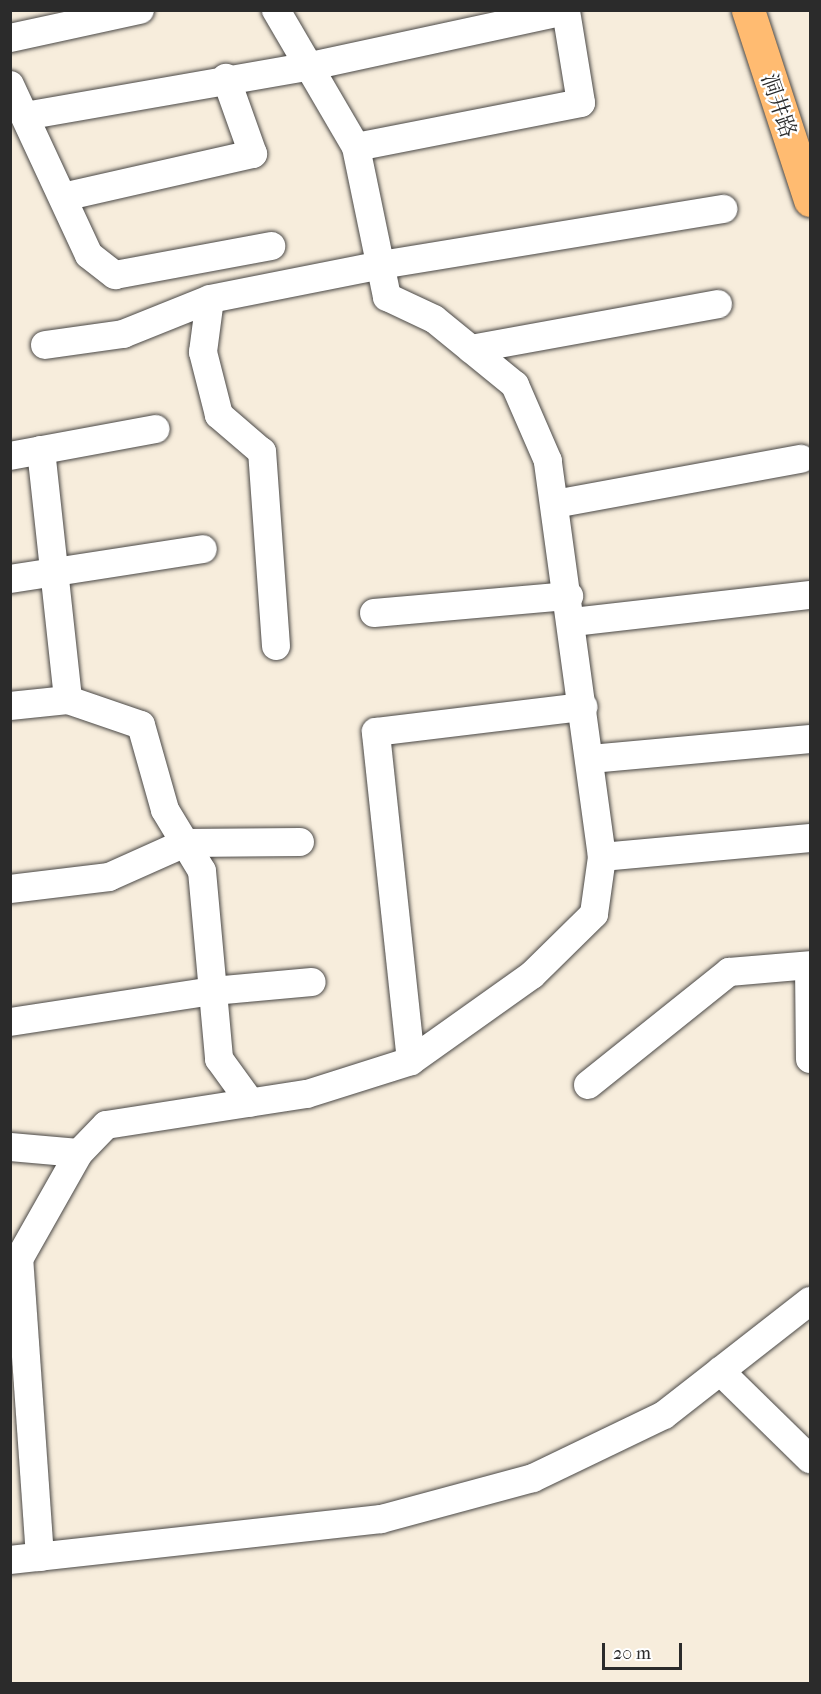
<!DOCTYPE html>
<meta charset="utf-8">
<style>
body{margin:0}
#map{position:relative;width:821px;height:1694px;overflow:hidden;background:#f7eddc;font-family:"IM FELL French Canon","Noto Serif SC",serif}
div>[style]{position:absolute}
.roads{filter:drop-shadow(0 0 2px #4a4846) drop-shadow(0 0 2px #4a4846)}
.minor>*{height:28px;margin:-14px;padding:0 14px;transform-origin:14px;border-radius:14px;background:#fff}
.major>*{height:33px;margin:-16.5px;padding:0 16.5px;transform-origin:16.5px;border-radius:16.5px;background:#ffbb71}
span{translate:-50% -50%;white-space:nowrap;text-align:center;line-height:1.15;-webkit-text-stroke:4.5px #fff;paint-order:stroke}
.street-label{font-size:22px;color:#2b2b2b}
.frame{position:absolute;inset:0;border:12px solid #2b2b2b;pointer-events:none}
.scale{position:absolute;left:602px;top:1643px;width:80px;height:27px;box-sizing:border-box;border:3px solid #2b2b2b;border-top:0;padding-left:8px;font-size:18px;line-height:21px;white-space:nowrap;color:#2b2b2b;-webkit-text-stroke:4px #fff;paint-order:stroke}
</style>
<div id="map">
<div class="roads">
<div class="minor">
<i style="left:10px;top:38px;width:133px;rotate:-12.2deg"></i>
<i style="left:10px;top:85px;width:187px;rotate:65.1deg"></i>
<i style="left:89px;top:255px;width:33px;rotate:38deg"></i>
<i style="left:115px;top:275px;width:159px;rotate:-10.5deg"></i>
<i style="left:25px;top:116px;width:290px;rotate:-9.9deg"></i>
<i style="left:311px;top:66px;width:261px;rotate:-12.2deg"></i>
<i style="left:566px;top:11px;width:93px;rotate:80.7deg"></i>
<i style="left:581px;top:103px;width:229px;rotate:168.9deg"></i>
<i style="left:63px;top:197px;width:195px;rotate:-12.8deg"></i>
<i style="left:253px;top:154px;width:81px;rotate:-109.6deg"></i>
<i style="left:45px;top:345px;width:79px;rotate:-8deg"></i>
<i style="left:123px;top:334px;width:94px;rotate:-21.9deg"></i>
<i style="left:471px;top:349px;width:251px;rotate:-10.3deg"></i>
<i style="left:41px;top:450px;width:251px;rotate:83.8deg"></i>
<i style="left:10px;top:456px;width:148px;rotate:-10.5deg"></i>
<i style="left:555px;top:504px;width:250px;rotate:-10.4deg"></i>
<i style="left:10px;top:579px;width:195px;rotate:-8.8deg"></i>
<i style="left:374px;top:613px;width:196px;rotate:-5deg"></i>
<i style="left:573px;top:622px;width:239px;rotate:-6.5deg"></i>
<i style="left:276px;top:646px;width:195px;rotate:-94.1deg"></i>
<i style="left:262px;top:452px;width:57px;rotate:-139.3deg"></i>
<i style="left:219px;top:415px;width:65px;rotate:-104.3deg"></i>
<i style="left:203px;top:352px;width:53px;rotate:-82.5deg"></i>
<i style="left:210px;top:299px;width:174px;rotate:-11.2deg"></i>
<i style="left:381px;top:265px;width:347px;rotate:-9.3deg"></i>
<i style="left:10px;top:706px;width:58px;rotate:-5.9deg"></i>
<i style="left:68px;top:700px;width:77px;rotate:18.9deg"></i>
<i style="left:141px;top:725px;width:88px;rotate:74.2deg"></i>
<i style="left:165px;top:810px;width:71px;rotate:58.8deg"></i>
<i style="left:202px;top:871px;width:189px;rotate:84.8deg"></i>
<i style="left:219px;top:1059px;width:54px;rotate:54deg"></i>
<i style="left:591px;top:759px;width:220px;rotate:-5.2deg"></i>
<i style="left:602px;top:857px;width:209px;rotate:-5.2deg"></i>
<i style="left:10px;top:889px;width:100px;rotate:-6.9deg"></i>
<i style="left:109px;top:877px;width:83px;rotate:-24.1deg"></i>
<i style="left:185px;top:843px;width:115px;rotate:-0.5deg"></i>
<i style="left:809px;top:966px;width:93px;rotate:89.4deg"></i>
<i style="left:10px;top:1022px;width:205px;rotate:-8.7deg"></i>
<i style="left:213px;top:991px;width:99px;rotate:-5.2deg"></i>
<i style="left:411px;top:1061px;width:331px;rotate:-96.1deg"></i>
<i style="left:376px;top:732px;width:209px;rotate:-6.9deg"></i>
<i style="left:588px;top:1085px;width:181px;rotate:-38.7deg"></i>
<i style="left:729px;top:972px;width:81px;rotate:-4.9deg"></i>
<i style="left:10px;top:1147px;width:69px;rotate:5deg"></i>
<i style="left:720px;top:1371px;width:126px;rotate:44.4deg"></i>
<i style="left:40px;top:1557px;width:299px;rotate:-94deg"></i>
<i style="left:19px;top:1259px;width:122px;rotate:-60.5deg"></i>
<i style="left:79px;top:1153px;width:39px;rotate:-46deg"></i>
<i style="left:106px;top:1125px;width:203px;rotate:-8.8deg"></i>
<i style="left:307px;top:1094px;width:109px;rotate:-17.6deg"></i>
<i style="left:411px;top:1061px;width:148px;rotate:-35.4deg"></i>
<i style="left:532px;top:975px;width:87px;rotate:-44.5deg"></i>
<i style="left:594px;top:914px;width:58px;rotate:-82deg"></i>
<i style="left:602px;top:857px;width:400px;rotate:-97.8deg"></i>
<i style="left:548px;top:461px;width:83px;rotate:-113.5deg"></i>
<i style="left:515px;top:385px;width:104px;rotate:-140.8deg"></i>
<i style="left:434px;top:319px;width:52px;rotate:-154.9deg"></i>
<i style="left:387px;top:297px;width:153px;rotate:-101.7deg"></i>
<i style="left:356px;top:147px;width:159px;rotate:-120.3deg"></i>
<i style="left:10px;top:1560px;width:373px;rotate:-6.3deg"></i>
<i style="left:381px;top:1519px;width:157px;rotate:-15.1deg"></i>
<i style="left:533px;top:1478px;width:145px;rotate:-25.7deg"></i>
<i style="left:664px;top:1415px;width:185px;rotate:-38deg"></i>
</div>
<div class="major">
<i style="left:748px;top:10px;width:200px;rotate:71.9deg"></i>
</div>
</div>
<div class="street-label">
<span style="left:778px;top:106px;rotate:71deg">洞井路</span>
</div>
<div class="frame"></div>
<div class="scale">20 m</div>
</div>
